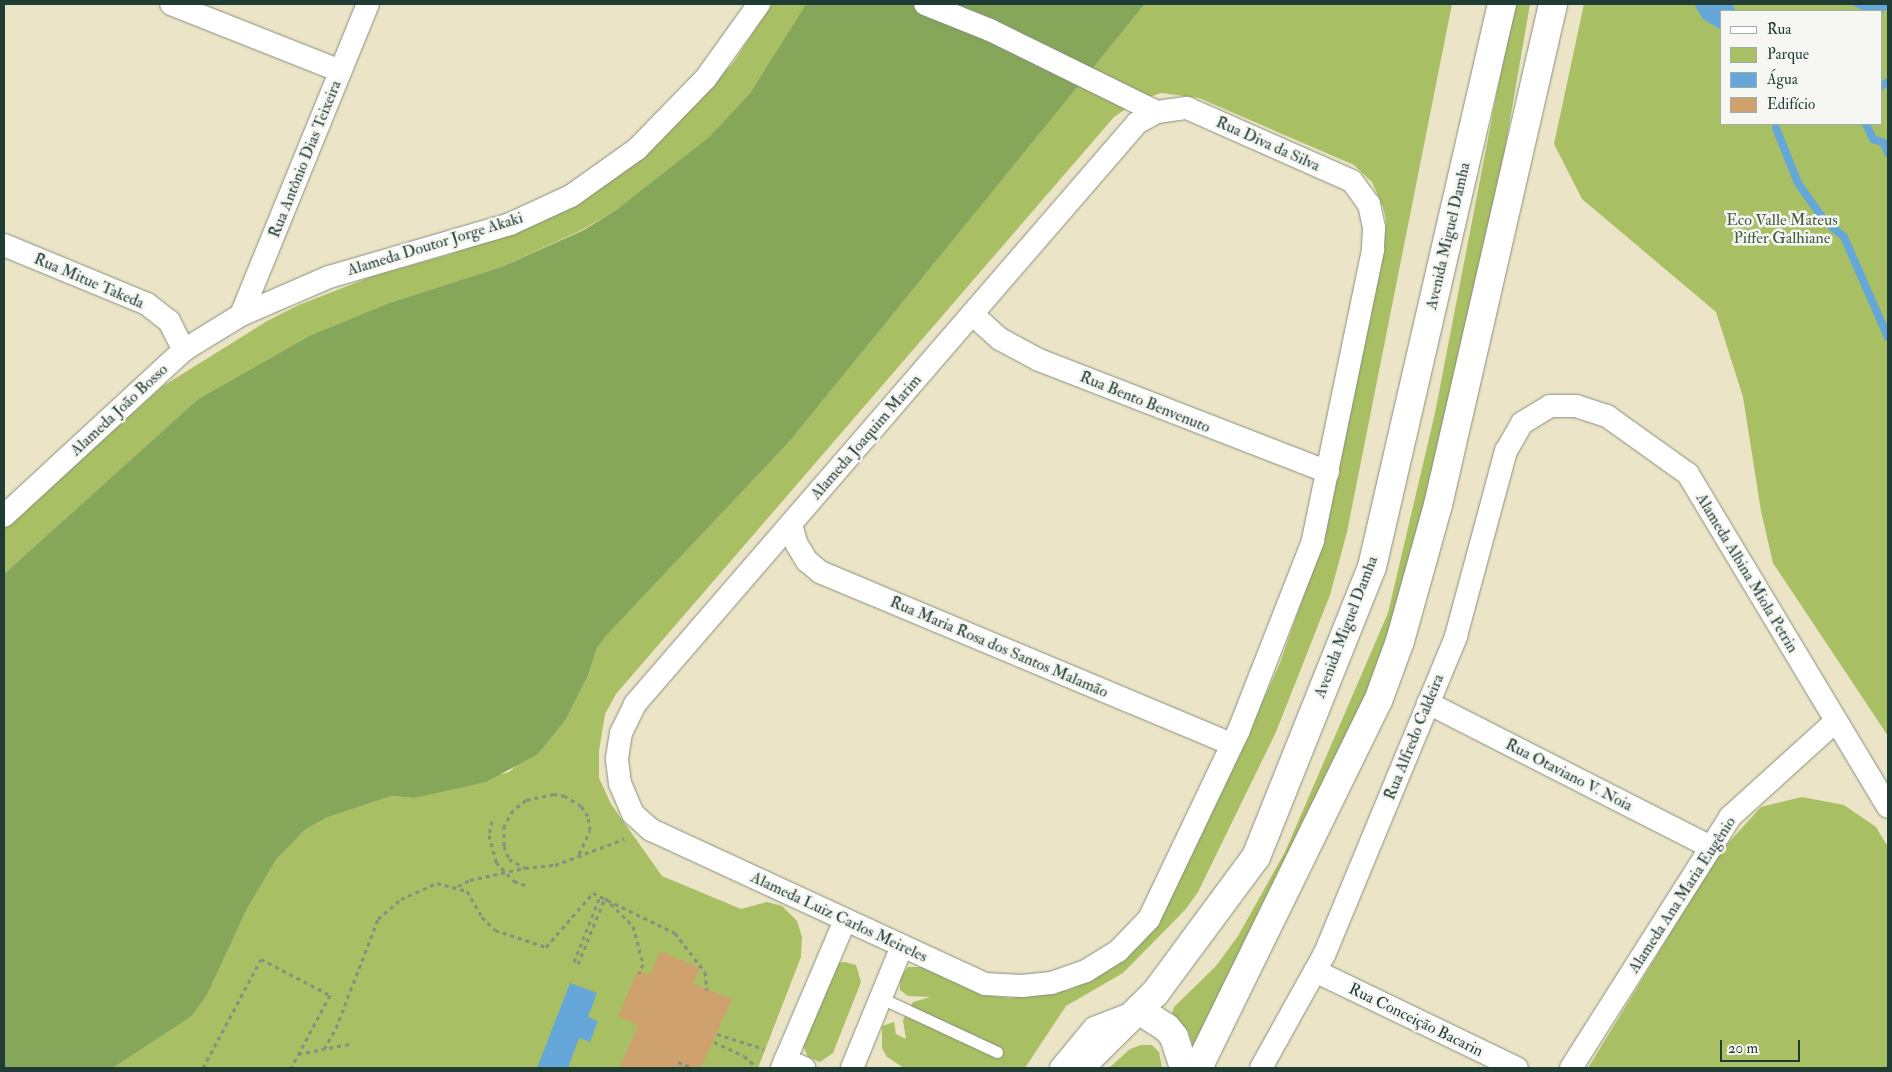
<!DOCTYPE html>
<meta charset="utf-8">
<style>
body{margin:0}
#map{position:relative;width:1892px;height:1072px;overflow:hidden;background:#ebe4c7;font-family:"IM FELL Double Pica",serif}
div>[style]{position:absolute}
.green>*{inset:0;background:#a9bf64}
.forest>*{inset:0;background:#86a65a}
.water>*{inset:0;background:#66a7da}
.stream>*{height:8px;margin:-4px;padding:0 4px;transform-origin:4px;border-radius:4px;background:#66a7da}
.building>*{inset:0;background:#cfa16d}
.path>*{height:3px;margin-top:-1.5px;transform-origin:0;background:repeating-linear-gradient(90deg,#85907e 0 4px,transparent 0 8px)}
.roads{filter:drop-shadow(0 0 1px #85907e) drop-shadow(0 0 1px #85907e)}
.lane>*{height:11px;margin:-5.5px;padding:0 5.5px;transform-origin:5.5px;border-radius:5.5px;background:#fff}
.street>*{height:22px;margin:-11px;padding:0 11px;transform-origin:11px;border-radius:11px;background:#fff}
.secondary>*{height:28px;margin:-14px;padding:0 14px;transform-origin:14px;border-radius:14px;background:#fff}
span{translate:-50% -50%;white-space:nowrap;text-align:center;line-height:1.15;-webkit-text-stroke:5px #f6f6f2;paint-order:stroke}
.street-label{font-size:16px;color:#1f3d34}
.park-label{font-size:16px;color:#425e40}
.frame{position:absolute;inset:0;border:5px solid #1f3d34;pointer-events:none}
.legend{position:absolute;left:1720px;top:10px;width:162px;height:115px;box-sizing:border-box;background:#f6f6f2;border:1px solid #a0aca6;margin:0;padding:6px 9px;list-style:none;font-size:15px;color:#1f3d34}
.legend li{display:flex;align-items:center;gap:10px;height:25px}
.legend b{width:25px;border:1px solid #a0aca6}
.scale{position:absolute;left:1720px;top:1040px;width:80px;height:22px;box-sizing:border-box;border:2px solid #1f3d34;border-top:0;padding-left:6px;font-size:15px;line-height:18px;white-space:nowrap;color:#1f3d34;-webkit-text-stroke:4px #f6f6f2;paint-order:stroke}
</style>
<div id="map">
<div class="green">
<i style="clip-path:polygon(772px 4px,806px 4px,750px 93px,709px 137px,616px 210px,584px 229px,501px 267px,389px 303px,311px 335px,198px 399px,4px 574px,4px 528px,163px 386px,267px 321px,299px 305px,373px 276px,451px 254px,524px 228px,707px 90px,733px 63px)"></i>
<i style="clip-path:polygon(1145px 4px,1452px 4px,1347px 532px,1330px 595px,1276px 732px,1198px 892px,1185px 910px,1123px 973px,1066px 1006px,1025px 1068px,904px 1068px,887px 1057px,882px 1048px,882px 1026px,894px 1022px,896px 1034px,906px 1039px,903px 1020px,913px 1002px,930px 997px,908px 996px,900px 990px,900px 977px,908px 967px,921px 967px,984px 995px,1010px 998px,1069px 990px,1103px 973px,1244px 743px,1280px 663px,1307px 586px,1384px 244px,1386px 220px,1383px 207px,1372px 182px,1354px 165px,1199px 98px,1161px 93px,1137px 101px,1114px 117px,616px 694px,605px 714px,599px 751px,599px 778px,611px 804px,662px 876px,741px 909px,767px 902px,782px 906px,797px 921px,802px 937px,801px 957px,758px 1068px,113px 1068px,192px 1016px,207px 995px,247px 909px,276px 860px,306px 829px,328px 817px,392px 796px,414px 798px,509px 772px,524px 759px,538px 754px,565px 721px,588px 676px,597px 648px,606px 636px,790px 441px)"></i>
<i style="clip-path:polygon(1514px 4px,1530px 4px,1505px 149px,1451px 417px,1368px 706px,1194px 1049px,1188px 1031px,1172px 1013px,1174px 1007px,1216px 966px,1238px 936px,1285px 852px,1388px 613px,1435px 413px)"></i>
<i style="clip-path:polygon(evenodd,1584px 4px,1888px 4px,1888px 736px,1773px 563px,1761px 511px,1743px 397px,1716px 312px,1582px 199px,1554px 144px,1584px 4px,1721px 11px,1881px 11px,1881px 124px,1721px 124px,1721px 11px)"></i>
<i style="clip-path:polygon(1802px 797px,1844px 805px,1876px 827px,1888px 847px,1888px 1068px,1588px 1068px,1720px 852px,1761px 807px)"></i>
<i style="clip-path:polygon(845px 962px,856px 965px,861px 982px,833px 1053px,820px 1062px,808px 1057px,802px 1044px,837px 963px)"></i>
<i style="clip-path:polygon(1141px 1045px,1152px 1045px,1159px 1052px,1162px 1068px,1109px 1068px,1130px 1049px)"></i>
</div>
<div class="forest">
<i style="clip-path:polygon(806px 4px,1145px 4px,790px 441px,606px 636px,597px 648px,588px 676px,565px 721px,538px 754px,486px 782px,414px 798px,392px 796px,328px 817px,306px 829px,276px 860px,247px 909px,207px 995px,192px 1016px,113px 1068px,4px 1068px,4px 574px,198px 399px,311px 335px,389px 303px,501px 267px,584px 230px,616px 210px,709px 137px,750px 93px)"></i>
</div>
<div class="water">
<i style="clip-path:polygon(1694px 4px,1732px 4px,1736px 11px,1721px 11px,1721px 30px,1703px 19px)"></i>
<i style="clip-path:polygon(1849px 4px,1888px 4px,1888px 9px,1881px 13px,1865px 11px)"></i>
<i style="clip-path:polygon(570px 983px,597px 993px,588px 1017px,598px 1021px,590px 1042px,579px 1038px,568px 1068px,537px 1068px)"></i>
</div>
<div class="stream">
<i style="left:1881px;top:86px;width:8px;rotate:-30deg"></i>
<i style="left:1866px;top:124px;width:17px;rotate:65deg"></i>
<i style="left:1873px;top:139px;width:12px;rotate:20deg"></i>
<i style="left:1884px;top:143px;width:11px;rotate:68deg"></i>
<i style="left:1776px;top:128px;width:59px;rotate:68.2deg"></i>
<i style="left:1798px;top:183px;width:45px;rotate:54.9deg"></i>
<i style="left:1824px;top:220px;width:26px;rotate:40deg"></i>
<i style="left:1844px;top:237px;width:109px;rotate:66.3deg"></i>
</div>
<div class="building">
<i style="clip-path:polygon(660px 951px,700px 968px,693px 984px,732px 999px,701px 1068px,620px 1068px,638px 1025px,618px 1016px,637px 972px,651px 974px)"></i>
</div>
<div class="path">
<i style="left:492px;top:821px;width:14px;rotate:102deg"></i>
<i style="left:489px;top:835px;width:28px;rotate:75deg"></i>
<i style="left:496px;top:862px;width:26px;rotate:47deg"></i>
<i style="left:514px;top:881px;width:15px;rotate:20deg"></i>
<i style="left:579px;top:854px;width:26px;rotate:-65deg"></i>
<i style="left:590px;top:830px;width:14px;rotate:-98deg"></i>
<i style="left:588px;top:816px;width:12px;rotate:-125deg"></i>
<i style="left:581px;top:806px;width:19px;rotate:-148deg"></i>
<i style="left:565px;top:796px;width:11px;rotate:-170deg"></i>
<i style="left:554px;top:794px;width:29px;rotate:168deg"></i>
<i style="left:526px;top:800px;width:16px;rotate:142deg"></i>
<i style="left:513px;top:810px;width:18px;rotate:119deg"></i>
<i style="left:504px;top:826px;width:20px;rotate:90deg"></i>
<i style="left:504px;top:846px;width:14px;rotate:69deg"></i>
<i style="left:509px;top:859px;width:18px;rotate:29deg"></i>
<i style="left:525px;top:868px;width:30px;rotate:-6deg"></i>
<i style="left:555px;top:865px;width:74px;rotate:-20.6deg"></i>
<i style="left:458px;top:886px;width:13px;rotate:-27deg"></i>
<i style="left:470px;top:880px;width:55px;rotate:-12.5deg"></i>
<i style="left:574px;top:962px;width:71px;rotate:-68.5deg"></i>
<i style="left:578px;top:964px;width:71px;rotate:-67.8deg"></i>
<i style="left:605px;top:898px;width:40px;rotate:45deg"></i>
<i style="left:633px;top:926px;width:39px;rotate:75deg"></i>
<i style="left:643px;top:964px;width:10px;rotate:114deg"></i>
<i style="left:717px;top:1034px;width:49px;rotate:17.7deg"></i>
<i style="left:714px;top:1042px;width:33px;rotate:25deg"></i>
<i style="left:744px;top:1056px;width:18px;rotate:41deg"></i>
<i style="left:349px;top:1044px;width:25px;rotate:169deg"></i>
<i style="left:324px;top:1049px;width:24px;rotate:-60deg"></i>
<i style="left:336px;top:1028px;width:117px;rotate:-68.9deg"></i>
<i style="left:378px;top:919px;width:30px;rotate:-41deg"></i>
<i style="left:401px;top:899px;width:39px;rotate:-24deg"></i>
<i style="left:437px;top:883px;width:31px;rotate:15deg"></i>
<i style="left:467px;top:891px;width:30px;rotate:60deg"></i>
<i style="left:482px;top:917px;width:18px;rotate:45deg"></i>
<i style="left:495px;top:930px;width:54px;rotate:18.4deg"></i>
<i style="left:546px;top:947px;width:72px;rotate:-49deg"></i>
<i style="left:593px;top:893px;width:91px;rotate:26deg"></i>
<i style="left:675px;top:933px;width:49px;rotate:52.4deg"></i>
<i style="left:705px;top:972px;width:18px;rotate:84deg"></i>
<i style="left:298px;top:1054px;width:26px;rotate:-11deg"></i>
<i style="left:678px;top:1062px;width:16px;rotate:22deg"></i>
<i style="left:203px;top:1068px;width:123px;rotate:-62deg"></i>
<i style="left:261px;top:959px;width:78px;rotate:27.6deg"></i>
<i style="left:330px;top:995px;width:83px;rotate:118.1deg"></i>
</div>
<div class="roads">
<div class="lane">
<i style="left:881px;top:998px;width:128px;rotate:25deg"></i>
</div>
<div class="street">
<i style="left:171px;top:4px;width:182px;rotate:21.6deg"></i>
<i style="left:925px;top:4px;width:70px;rotate:21.8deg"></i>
<i style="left:990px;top:30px;width:186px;rotate:26.2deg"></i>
<i style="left:1187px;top:108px;width:180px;rotate:23.9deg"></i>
<i style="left:1352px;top:181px;width:29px;rotate:54deg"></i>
<i style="left:1369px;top:204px;width:25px;rotate:78deg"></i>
<i style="left:1374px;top:228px;width:22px;rotate:93deg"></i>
<i style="left:1373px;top:250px;width:297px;rotate:101.7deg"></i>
<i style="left:1313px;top:541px;width:203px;rotate:111.4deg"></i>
<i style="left:1239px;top:730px;width:209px;rotate:115.5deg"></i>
<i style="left:1149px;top:919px;width:45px;rotate:134.1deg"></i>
<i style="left:1118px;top:951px;width:38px;rotate:148deg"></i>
<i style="left:1086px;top:971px;width:37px;rotate:161deg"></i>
<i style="left:1051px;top:983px;width:29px;rotate:174deg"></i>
<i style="left:1022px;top:986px;width:37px;rotate:-177deg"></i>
<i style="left:985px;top:984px;width:368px;rotate:-155.2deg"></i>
<i style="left:651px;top:830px;width:24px;rotate:-138deg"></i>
<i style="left:633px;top:814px;width:33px;rotate:-113deg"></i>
<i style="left:620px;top:784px;width:26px;rotate:-97deg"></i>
<i style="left:617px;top:758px;width:25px;rotate:-81deg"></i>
<i style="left:621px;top:733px;width:32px;rotate:-64deg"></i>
<i style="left:635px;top:704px;width:768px;rotate:-49.17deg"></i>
<i style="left:1137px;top:123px;width:23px;rotate:-29deg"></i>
<i style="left:1157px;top:112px;width:30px;rotate:-8deg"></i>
<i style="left:4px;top:245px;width:155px;rotate:22.4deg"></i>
<i style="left:147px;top:304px;width:28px;rotate:38deg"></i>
<i style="left:169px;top:321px;width:33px;rotate:63deg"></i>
<i style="left:972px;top:314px;width:38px;rotate:42deg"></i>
<i style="left:1000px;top:339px;width:44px;rotate:28.3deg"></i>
<i style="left:1039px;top:360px;width:310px;rotate:21.2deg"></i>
<i style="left:241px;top:315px;width:336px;rotate:-67.8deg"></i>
<i style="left:4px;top:516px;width:245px;rotate:-42.7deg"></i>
<i style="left:184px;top:350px;width:67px;rotate:-31.6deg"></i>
<i style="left:241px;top:315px;width:96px;rotate:-23.4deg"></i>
<i style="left:329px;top:277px;width:189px;rotate:-16.3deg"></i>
<i style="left:510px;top:224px;width:67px;rotate:-24.7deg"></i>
<i style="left:571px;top:196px;width:81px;rotate:-35.5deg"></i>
<i style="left:637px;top:149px;width:99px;rotate:-45.8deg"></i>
<i style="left:706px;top:78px;width:91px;rotate:-54.4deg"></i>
<i style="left:791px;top:524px;width:20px;rotate:75deg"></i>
<i style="left:796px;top:543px;width:21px;rotate:59deg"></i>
<i style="left:807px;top:561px;width:17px;rotate:40deg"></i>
<i style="left:820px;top:572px;width:446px;rotate:22.7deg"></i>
<i style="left:1428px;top:703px;width:318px;rotate:27deg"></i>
<i style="left:1315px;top:971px;width:224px;rotate:25.7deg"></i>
<i style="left:785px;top:1060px;width:21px;rotate:23deg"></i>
<i style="left:782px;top:1068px;width:161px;rotate:-66.9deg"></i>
<i style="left:852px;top:1068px;width:132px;rotate:-67.7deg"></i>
<i style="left:1061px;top:1068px;width:52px;rotate:-50.5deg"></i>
<i style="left:1094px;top:1028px;width:47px;rotate:-21.1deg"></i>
<i style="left:1261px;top:1068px;width:132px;rotate:-60.9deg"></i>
<i style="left:1325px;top:953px;width:343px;rotate:-67.5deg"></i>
<i style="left:1456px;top:636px;width:192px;rotate:-74.9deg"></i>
<i style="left:1506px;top:451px;width:32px;rotate:-60deg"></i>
<i style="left:1522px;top:423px;width:33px;rotate:-31deg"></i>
<i style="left:1550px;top:406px;width:26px"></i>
<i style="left:1576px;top:406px;width:33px;rotate:18deg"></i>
<i style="left:1607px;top:416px;width:100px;rotate:35.6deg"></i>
<i style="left:1688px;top:474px;width:388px;rotate:59deg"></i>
<i style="left:1571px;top:1068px;width:297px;rotate:-57.6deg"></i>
<i style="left:1730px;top:817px;width:143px;rotate:-42.2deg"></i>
</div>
<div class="secondary">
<i style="left:1139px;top:1010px;width:33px;rotate:33deg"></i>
<i style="left:1167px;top:1028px;width:11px;rotate:52deg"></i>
<i style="left:1174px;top:1037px;width:33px;rotate:72deg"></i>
<i style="left:1079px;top:1068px;width:108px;rotate:-44.6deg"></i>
<i style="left:1156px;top:992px;width:168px;rotate:-53.5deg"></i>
<i style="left:1256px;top:857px;width:312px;rotate:-68.2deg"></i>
<i style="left:1372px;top:567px;width:578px;rotate:-77deg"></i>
<i style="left:1198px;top:1068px;width:409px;rotate:-63.9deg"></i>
<i style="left:1378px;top:701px;width:64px;rotate:-69.9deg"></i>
<i style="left:1400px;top:641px;width:141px;rotate:-74.4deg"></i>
<i style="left:1438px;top:505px;width:514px;rotate:-77.07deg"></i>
</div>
</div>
<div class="street-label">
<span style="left:1268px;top:144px;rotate:24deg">Rua Diva da Silva</span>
<span style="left:305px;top:159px;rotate:-68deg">Rua Antônio Dias Teixeira</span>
<span style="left:1448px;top:236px;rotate:-77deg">Avenida Miguel Damha</span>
<span style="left:435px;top:244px;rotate:-17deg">Alameda Doutor Jorge Akaki</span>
<span style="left:89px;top:281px;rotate:23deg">Rua Mitue Takeda</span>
<span style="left:1145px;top:402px;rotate:22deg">Rua Bento Benvenuto</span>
<span style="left:119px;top:410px;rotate:-43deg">Alameda João Bosso</span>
<span style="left:866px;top:437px;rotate:-49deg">Alameda Joaquim Marim</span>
<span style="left:1747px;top:573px;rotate:59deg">Alameda Albina Miola Petrin</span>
<span style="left:1346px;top:627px;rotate:-69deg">Avenida Miguel Damha</span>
<span style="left:999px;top:647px;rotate:23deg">Rua Maria Rosa dos Santos Malamão</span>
<span style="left:1414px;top:737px;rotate:-68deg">Rua Alfredo Caldeira</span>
<span style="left:1569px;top:775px;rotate:27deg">Rua Otaviano V. Noia</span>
<span style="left:1682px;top:895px;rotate:-57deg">Alameda Ana Maria Eugênio</span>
<span style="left:839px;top:917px;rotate:25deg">Alameda Luiz Carlos Meireles</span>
<span style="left:1416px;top:1020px;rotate:26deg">Rua Conceição Bacarin</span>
</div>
<div class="park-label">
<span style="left:1782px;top:229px">Eco Valle Mateus<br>Piffer Galhiane</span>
</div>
<div class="frame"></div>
<ul class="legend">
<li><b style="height:6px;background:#fff"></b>Rua</li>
<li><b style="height:14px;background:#a9bf64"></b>Parque</li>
<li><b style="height:14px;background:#66a7da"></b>Água</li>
<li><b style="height:14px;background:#cfa16d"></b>Edifício</li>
</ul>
<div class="scale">20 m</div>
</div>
